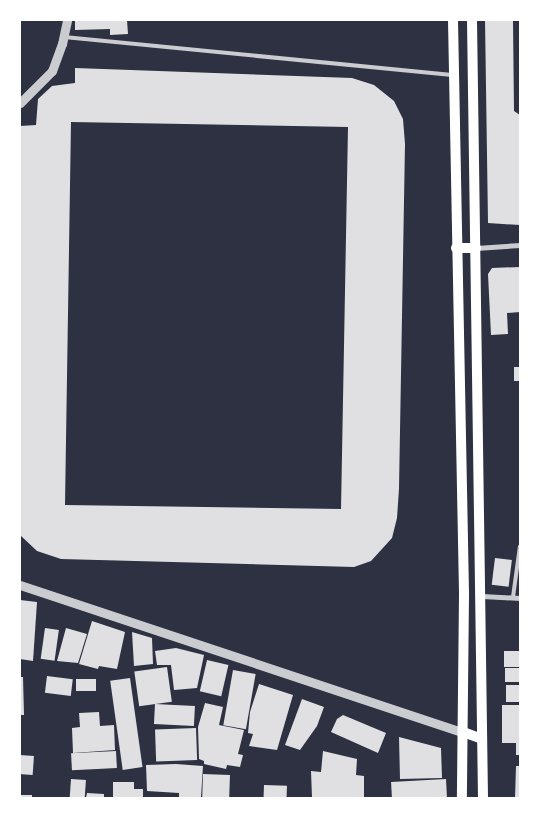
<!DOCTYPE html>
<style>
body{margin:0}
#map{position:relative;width:540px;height:818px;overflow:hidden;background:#2d3142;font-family:"Crimson Pro",serif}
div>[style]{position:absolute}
.building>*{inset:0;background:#e0e0e3;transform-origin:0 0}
.service>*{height:4px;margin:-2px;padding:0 2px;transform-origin:2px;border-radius:2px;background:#caccd0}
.minor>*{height:5px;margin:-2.5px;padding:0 2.5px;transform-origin:2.5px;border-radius:2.5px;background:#caccd0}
.tertiary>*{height:9px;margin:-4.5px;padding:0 4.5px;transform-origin:4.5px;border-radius:4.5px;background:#caccd0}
.secondary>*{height:10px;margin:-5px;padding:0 5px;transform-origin:5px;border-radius:5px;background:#fff}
span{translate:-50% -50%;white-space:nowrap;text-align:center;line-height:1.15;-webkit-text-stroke:5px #fff;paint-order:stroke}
.frame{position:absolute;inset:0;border:21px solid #fff;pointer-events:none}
</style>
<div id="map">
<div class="building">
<i style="clip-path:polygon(75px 20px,127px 20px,128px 34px,110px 35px,110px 29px,75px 30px)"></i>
<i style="clip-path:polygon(485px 20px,513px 20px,514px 111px,520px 115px,520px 225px,488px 223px)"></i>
<i style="clip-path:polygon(evenodd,75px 68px,352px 78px,374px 85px,394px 101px,403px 119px,405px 144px,399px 489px,397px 518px,392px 538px,371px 561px,354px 567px,61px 559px,37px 551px,20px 535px,20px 126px,36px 125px,38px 99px,52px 86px,75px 83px,75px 68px,71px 122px,348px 127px,341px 509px,65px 505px,71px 122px)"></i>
<i style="clip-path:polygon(520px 267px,520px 312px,507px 313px,508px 334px,491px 335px,488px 274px,492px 268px)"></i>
<i style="left:514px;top:367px;width:6px;height:14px"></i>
<i style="left:495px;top:558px;width:17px;height:27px;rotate:7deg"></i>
<i style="clip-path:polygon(20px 600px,37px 602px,33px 661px,20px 659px)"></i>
<i style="clip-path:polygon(92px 621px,125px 632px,117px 669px,99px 666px,98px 669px,79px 664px)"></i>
<i style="left:45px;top:628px;width:14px;height:31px;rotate:8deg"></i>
<i style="clip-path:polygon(66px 628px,87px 634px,78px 663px,57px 661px)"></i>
<i style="clip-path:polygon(132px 632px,152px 638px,153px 664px,134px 666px)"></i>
<i style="clip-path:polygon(176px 648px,204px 655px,197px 688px,174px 690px,171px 665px,157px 665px,155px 651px)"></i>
<i style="left:520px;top:651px;width:16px;height:16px;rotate:90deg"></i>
<i style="left:207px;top:660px;width:22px;height:32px;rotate:13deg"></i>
<i style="left:167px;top:667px;width:35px;height:33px;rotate:82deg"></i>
<i style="left:505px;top:668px;width:15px;height:14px"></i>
<i style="left:233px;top:670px;width:23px;height:56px;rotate:10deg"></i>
<i style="left:47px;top:676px;width:26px;height:17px;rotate:7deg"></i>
<i style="clip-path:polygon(20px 677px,23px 677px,24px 715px,20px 715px)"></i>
<i style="left:130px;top:678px;width:90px;height:20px;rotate:82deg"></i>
<i style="left:76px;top:679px;width:20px;height:12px"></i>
<i style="clip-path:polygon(259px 684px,293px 695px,277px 750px,249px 746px,253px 734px,248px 733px,250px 712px)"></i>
<i style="left:506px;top:685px;width:14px;height:17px"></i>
<i style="clip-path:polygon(302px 699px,324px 707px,317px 726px,300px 750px,285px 745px)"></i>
<i style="clip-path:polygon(205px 703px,223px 707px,219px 725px,244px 730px,238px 754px,243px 755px,240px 767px,227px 765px,226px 769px,204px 764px,204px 761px,199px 759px,198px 727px)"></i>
<i style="left:155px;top:704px;width:40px;height:20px;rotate:3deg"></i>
<i style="clip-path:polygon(502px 705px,520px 705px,520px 755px,516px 755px,516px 743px,502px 743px)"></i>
<i style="clip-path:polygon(99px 712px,100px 726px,114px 725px,115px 750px,73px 753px,72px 728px,80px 727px,79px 713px)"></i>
<i style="clip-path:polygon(343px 715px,386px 733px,378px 753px,331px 732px,337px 719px)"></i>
<i style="left:196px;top:728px;width:32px;height:41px;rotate:88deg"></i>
<i style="clip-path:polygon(399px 737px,441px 748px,442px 778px,400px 779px)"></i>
<i style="left:116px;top:751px;width:17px;height:45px;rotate:87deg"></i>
<i style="clip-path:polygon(323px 751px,357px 759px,356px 775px,364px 776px,364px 798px,312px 798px,311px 771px,321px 772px)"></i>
<i style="left:20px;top:755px;width:14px;height:19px;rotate:4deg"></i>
<i style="clip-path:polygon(176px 764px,203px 766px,201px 797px,179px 798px,179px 793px,147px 791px,146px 765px)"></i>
<i style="clip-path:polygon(516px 766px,520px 766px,520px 798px,515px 798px)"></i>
<i style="left:203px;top:774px;width:27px;height:24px;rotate:2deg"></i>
<i style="left:71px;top:779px;width:15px;height:19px;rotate:4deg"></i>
<i style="left:446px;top:779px;width:18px;height:55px;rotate:87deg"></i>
<i style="clip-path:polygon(113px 782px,134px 782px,134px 789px,143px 789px,143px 798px,113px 798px)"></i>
<i style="left:264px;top:785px;width:23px;height:13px;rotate:2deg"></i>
<i style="clip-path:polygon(87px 793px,104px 794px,104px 798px,86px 798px)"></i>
<i style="left:20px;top:795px;width:12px;height:3px"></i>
</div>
<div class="service">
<i style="left:64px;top:37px;width:390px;rotate:5.6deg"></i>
<i style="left:513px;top:597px;width:51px;rotate:-82.2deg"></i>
</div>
<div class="minor">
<i style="left:476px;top:248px;width:44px;rotate:-3.9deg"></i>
<i style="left:482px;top:596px;width:38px;rotate:3deg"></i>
</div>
<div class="tertiary">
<i style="left:20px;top:103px;width:45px;rotate:-45deg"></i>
<i style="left:52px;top:71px;width:29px;rotate:-70deg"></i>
<i style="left:62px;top:44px;width:25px;rotate:-78deg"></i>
<i style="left:20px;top:585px;width:467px;rotate:18.4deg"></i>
</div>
<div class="secondary">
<i style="left:453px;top:20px;width:575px;rotate:88.9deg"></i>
<i style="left:464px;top:595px;width:203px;rotate:90.6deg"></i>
<i style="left:472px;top:20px;width:778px;rotate:89.19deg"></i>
<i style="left:456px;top:248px;width:20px"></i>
<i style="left:463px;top:732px;width:20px;rotate:20deg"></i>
</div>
<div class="frame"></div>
</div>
